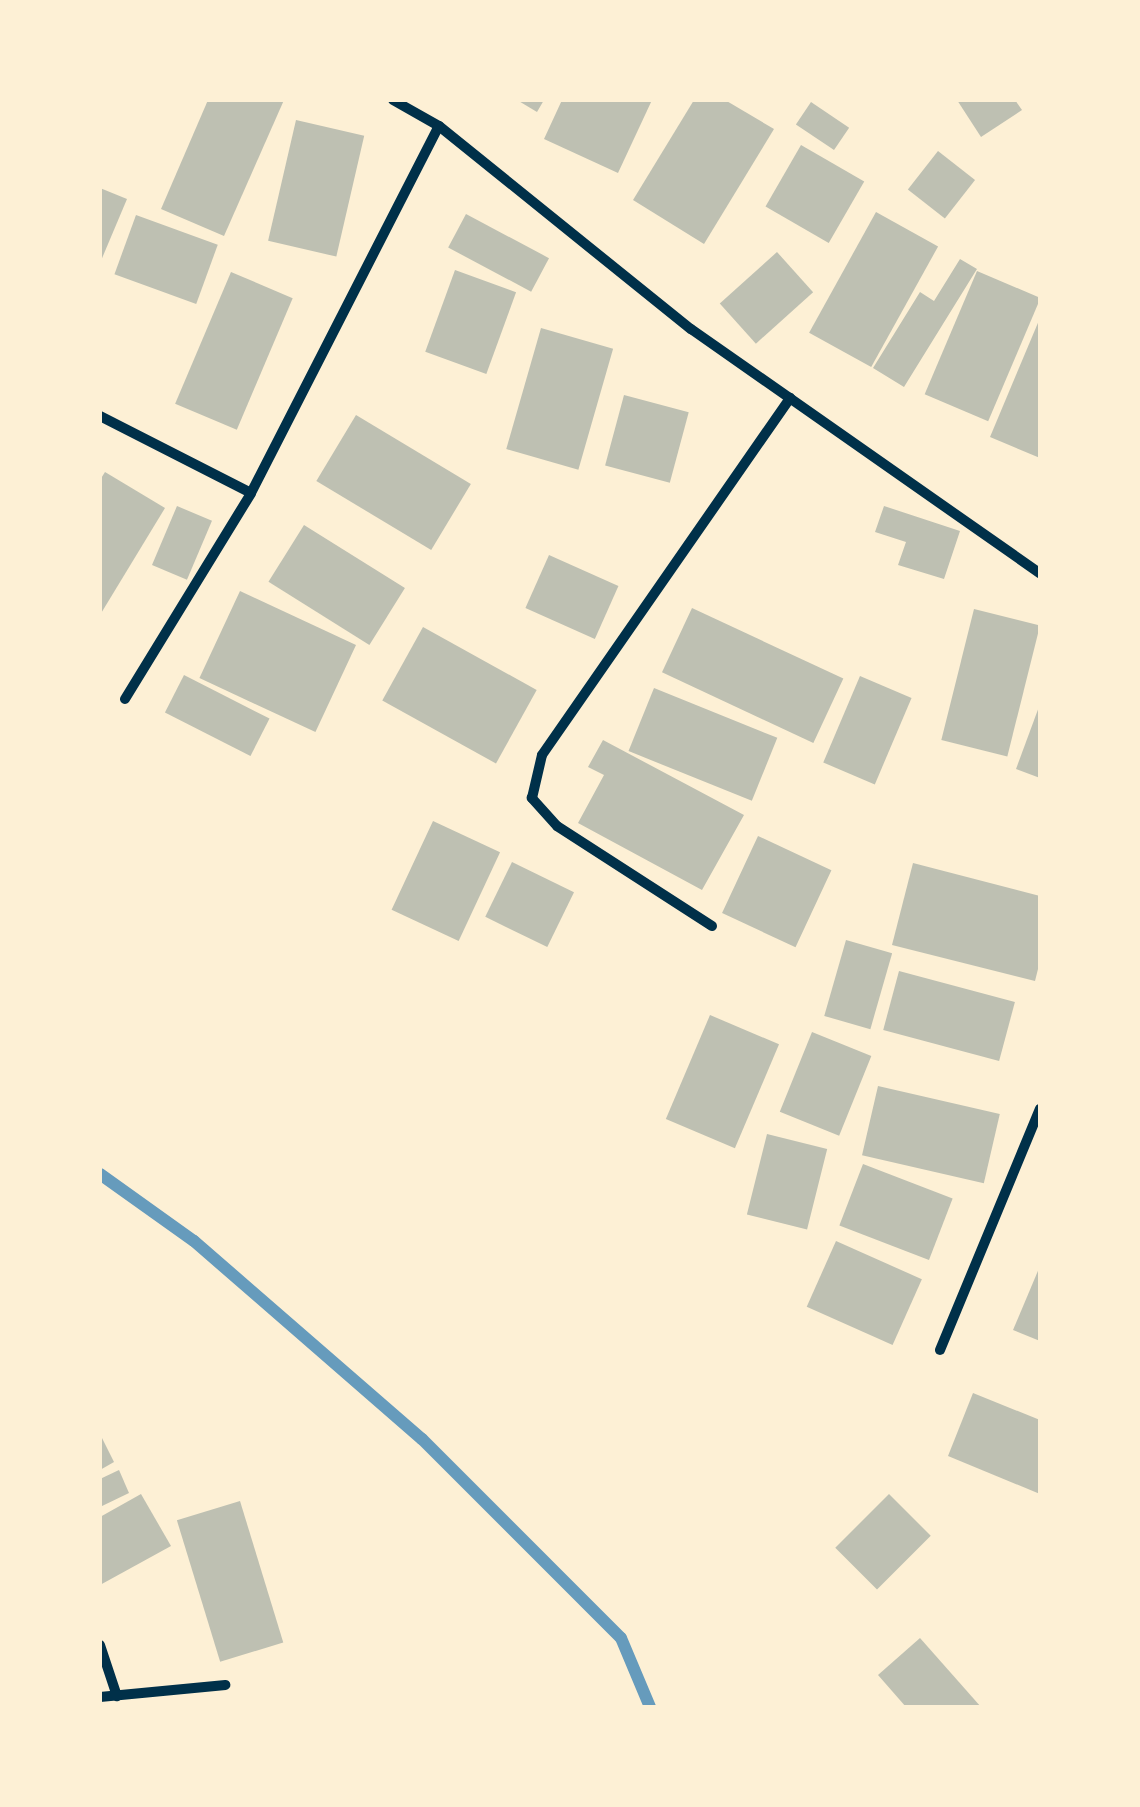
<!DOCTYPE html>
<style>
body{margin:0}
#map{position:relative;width:1140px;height:1807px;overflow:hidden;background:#fdf0d5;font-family:Quicksand,sans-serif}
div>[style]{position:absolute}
.stream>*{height:12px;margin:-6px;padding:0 6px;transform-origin:6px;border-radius:6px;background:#669bbc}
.building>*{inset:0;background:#bec0b2;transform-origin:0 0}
.minor>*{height:10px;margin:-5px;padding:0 5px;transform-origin:5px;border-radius:5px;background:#003049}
span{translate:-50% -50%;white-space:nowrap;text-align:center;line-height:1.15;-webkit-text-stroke:8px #fdf0d5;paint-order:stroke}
.frame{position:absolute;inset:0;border:102px solid #fdf0d5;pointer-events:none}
</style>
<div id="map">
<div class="stream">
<i style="left:100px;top:1174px;width:115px;rotate:35.5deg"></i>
<i style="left:194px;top:1241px;width:302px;rotate:41deg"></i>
<i style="left:422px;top:1439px;width:281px;rotate:45deg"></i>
<i style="left:621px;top:1638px;width:75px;rotate:67.2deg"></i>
</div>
<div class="building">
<i style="clip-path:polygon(208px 100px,284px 100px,224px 236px,161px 209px)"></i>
<i style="clip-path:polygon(517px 100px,544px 100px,537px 112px)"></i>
<i style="clip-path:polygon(562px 100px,652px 100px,618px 173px,544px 139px)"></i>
<i style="clip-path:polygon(694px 100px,725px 100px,774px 129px,704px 244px,633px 200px)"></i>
<i style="clip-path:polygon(957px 100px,1015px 100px,1022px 110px,981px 137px)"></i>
<i style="left:811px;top:102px;width:46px;height:27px;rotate:34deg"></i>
<i style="left:296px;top:120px;width:70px;height:124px;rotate:13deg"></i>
<i style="left:801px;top:145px;width:73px;height:71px;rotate:30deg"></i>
<i style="left:938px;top:151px;width:47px;height:49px;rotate:38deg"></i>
<i style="clip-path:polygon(100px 188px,127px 199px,100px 263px)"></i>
<i style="left:876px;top:212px;width:71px;height:138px;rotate:29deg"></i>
<i style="left:466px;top:214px;width:94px;height:38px;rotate:28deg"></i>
<i style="left:136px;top:215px;width:87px;height:63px;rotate:20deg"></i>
<i style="left:777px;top:252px;width:54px;height:77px;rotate:48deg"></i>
<i style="clip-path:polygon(960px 259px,977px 269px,904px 387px,873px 368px,920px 292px,934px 301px)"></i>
<i style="left:455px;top:270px;width:65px;height:87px;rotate:20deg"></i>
<i style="left:977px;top:271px;width:69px;height:134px;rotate:23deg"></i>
<i style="left:231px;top:272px;width:67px;height:143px;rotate:23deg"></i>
<i style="clip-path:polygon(1040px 318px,1040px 458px,990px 437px)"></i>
<i style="left:541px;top:328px;width:75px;height:126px;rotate:16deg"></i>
<i style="left:624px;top:395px;width:67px;height:73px;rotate:15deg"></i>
<i style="left:356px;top:415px;width:134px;height:77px;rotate:31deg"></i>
<i style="clip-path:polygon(105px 472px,165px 508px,100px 615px,100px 480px)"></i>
<i style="left:177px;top:506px;width:38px;height:64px;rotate:23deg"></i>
<i style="clip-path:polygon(884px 506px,960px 531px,944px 579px,898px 565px,906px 542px,875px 532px)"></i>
<i style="left:304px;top:525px;width:119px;height:67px;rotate:32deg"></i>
<i style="left:549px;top:555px;width:76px;height:58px;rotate:24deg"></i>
<i style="left:240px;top:591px;width:128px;height:96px;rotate:25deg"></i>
<i style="left:692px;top:608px;width:167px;height:71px;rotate:25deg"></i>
<i style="left:974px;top:609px;width:68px;height:135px;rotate:14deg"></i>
<i style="left:423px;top:627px;width:130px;height:84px;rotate:29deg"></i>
<i style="left:184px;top:675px;width:96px;height:42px;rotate:27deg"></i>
<i style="left:860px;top:676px;width:56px;height:94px;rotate:23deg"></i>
<i style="left:654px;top:688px;width:133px;height:68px;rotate:22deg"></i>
<i style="clip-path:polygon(1040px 704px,1040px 778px,1016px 769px)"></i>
<i style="clip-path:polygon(603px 740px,744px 815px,702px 890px,578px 823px,604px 775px,588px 767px)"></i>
<i style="left:433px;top:821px;width:74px;height:98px;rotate:25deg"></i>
<i style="left:758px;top:836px;width:81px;height:85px;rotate:25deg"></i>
<i style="left:512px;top:862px;width:69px;height:61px;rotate:26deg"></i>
<i style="clip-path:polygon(913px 863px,1040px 896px,1040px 961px,1035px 981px,892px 945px)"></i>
<i style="left:846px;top:940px;width:48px;height:79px;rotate:16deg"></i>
<i style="left:899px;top:971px;width:120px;height:61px;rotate:15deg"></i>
<i style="left:710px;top:1015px;width:75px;height:113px;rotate:23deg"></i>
<i style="left:812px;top:1032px;width:64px;height:86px;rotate:22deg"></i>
<i style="left:878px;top:1086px;width:125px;height:71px;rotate:13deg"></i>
<i style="left:767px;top:1134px;width:62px;height:83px;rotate:14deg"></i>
<i style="left:863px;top:1164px;width:96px;height:66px;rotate:21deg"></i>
<i style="left:836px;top:1241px;width:94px;height:72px;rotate:24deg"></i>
<i style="clip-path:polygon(1040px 1266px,1040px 1341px,1013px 1330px)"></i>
<i style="clip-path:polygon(973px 1393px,1040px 1420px,1040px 1494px,948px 1456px)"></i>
<i style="clip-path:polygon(100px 1434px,114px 1462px,100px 1470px)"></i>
<i style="clip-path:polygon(119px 1470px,129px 1493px,100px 1507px,100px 1479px)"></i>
<i style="clip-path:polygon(141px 1494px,171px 1546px,100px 1585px,100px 1517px)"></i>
<i style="left:889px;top:1494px;width:59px;height:76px;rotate:45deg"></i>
<i style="left:240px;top:1501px;width:148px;height:66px;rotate:73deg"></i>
<i style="clip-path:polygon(920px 1638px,981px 1707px,906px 1707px,878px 1675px)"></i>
</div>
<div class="minor">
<i style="left:393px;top:100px;width:53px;rotate:29.5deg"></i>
<i style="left:439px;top:126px;width:324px;rotate:38.9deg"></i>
<i style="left:691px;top:329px;width:426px;rotate:35deg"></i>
<i style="left:100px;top:416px;width:169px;rotate:27deg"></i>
<i style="left:125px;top:699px;width:241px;rotate:-58.5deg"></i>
<i style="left:251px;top:493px;width:412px;rotate:-62.9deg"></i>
<i style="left:712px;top:926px;width:184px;rotate:-147.2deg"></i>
<i style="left:557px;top:826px;width:38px;rotate:-132deg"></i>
<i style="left:532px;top:798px;width:44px;rotate:-76.9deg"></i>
<i style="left:542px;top:755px;width:435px;rotate:-55.2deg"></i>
<i style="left:940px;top:1350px;width:261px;rotate:-67.5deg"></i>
<i style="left:100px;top:1645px;width:54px;rotate:71.6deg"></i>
<i style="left:100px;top:1697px;width:126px;rotate:-5.5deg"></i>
</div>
<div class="frame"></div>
</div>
